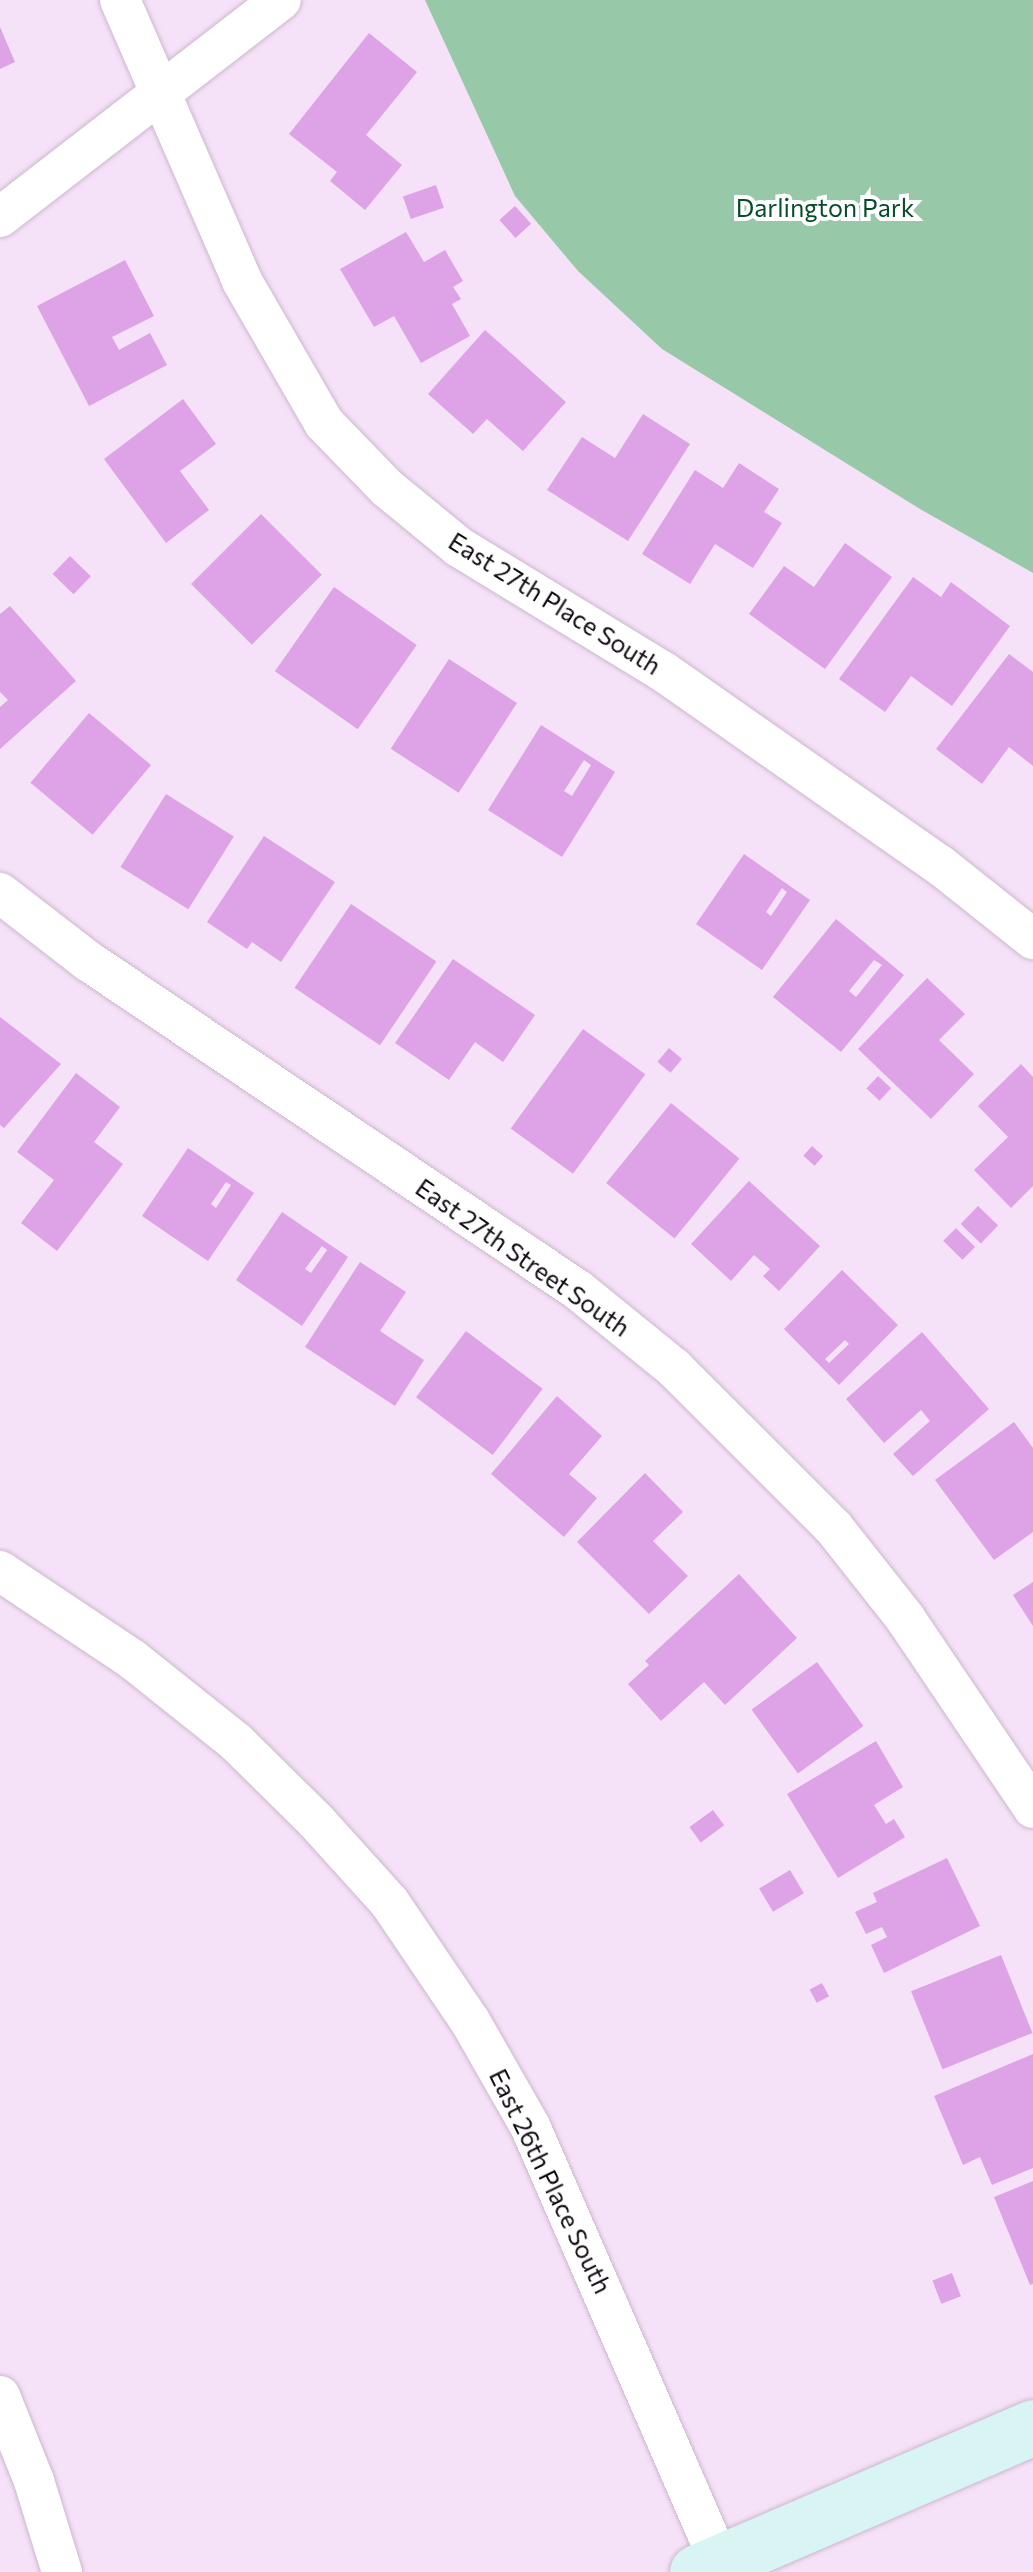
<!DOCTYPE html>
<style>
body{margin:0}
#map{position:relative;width:1033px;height:2572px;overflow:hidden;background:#f6e2f8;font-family:Commissioner,sans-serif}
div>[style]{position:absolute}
.green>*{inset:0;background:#97c9a8}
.building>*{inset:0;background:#dea2e6;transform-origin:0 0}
.roads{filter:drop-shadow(0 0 2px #cbb8cd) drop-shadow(0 0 2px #cbb8cd)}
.minor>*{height:40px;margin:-20px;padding:0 20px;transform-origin:20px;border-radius:20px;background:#fff}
.secondary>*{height:55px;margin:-27.5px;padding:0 27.5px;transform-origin:27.5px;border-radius:27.5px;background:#d8f5f4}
span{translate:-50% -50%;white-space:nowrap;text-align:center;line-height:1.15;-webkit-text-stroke:8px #fff;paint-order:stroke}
.park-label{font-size:25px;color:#084d2b}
.street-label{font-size:25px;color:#100a11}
</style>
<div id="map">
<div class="green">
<div style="clip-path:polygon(425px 0,1033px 0,1033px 573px,920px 509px,662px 349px,578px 271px,515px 196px)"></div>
</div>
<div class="building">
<div style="clip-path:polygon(0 27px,15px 62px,0 69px)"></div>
<div style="clip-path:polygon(369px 33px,417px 72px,366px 135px,402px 165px,365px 210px,330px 181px,337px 172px,289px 134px)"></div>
<div style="left:436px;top:185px;width:24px;height:35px;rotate:71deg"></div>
<div style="left:515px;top:206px;width:24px;height:21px;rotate:48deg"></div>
<div style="clip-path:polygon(406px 232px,424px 262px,445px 250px,463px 281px,453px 287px,461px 299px,452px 304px,470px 336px,421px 363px,394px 316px,374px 327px,340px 269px)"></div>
<div style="clip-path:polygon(125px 260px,154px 316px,112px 337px,119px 350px,150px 333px,167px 365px,89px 406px,37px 306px)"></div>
<div style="clip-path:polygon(485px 330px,566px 402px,523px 451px,487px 419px,473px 434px,428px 394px)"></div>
<div style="clip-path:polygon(183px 399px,216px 444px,180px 471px,209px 510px,166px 543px,104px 459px)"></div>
<div style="clip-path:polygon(643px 414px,690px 444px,628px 541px,547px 490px,582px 437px,615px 458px)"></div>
<div style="clip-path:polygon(739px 463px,779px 489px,764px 512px,782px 523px,753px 568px,715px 544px,690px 584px,642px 554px,695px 470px,723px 488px)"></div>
<div style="left:261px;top:514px;width:86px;height:99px;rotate:45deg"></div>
<div style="clip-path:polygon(845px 543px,892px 577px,825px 669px,749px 614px,784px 566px,814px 587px)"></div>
<div style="left:70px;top:556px;width:29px;height:25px;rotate:44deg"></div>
<div style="clip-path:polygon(913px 577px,941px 597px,951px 582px,1010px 626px,952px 706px,911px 676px,885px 712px,839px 679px)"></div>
<div style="left:334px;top:587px;width:101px;height:103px;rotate:35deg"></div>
<div style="clip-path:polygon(10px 606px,76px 681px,0 749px,0 707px,8px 700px,0 692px,0 614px)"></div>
<div style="clip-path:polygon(1009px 654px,1033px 672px,1033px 766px,1009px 747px,982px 784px,936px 749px)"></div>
<div style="left:449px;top:659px;width:81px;height:107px;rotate:33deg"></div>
<div style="left:89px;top:713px;width:81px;height:91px;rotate:40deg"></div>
<div style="clip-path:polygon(evenodd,541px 725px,615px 772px,562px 857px,488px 810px,541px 725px,584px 760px,591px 765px,572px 796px,564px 791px,584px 760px)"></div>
<div style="left:166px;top:794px;width:80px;height:86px;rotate:32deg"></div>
<div style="clip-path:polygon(264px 836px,335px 882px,281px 962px,252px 942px,247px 949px,207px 922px)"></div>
<div style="clip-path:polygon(evenodd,744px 854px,810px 900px,762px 970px,696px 924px,744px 854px,782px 888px,787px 892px,771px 916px,766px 912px,782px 888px)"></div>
<div style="left:351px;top:904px;width:103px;height:101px;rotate:34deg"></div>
<div style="clip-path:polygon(evenodd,836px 919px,904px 975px,841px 1052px,773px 997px,836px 919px,874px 960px,882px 965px,856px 997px,849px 991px,874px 960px)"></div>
<div style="clip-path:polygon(453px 959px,535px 1015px,503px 1062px,475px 1042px,449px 1080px,395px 1043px)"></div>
<div style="clip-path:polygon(927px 978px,965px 1014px,939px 1040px,974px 1074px,931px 1119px,858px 1049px)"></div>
<div style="clip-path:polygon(0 1017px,61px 1064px,4px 1128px,0 1125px)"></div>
<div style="left:583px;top:1029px;width:77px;height:123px;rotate:36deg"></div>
<div style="left:669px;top:1048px;width:17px;height:18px;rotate:40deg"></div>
<div style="clip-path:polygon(1021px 1064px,1033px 1077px,1033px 1186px,1011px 1208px,974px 1170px,1008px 1137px,978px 1106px)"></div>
<div style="clip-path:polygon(76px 1073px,120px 1107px,94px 1142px,123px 1164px,57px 1251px,21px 1223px,54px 1180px,17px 1152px)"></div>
<div style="left:878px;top:1076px;width:18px;height:17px;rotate:43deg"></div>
<div style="left:671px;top:1103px;width:88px;height:103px;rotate:39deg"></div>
<div style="left:812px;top:1146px;width:15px;height:13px;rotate:42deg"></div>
<div style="clip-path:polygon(evenodd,188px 1148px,254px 1193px,208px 1261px,142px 1216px,188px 1148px,226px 1182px,231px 1185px,216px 1208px,211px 1204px,226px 1182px)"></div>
<div style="clip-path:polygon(749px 1181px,820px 1246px,779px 1291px,763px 1276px,770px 1269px,754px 1255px,731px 1281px,691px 1244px)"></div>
<div style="left:978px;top:1206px;width:28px;height:25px;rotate:44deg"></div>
<div style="clip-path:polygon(evenodd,282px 1212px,348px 1257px,302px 1326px,236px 1280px,282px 1212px,322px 1246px,327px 1250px,311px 1273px,305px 1269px,322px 1246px)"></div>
<div style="left:956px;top:1228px;width:27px;height:18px;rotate:45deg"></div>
<div style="clip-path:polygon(360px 1262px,406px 1292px,380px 1331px,424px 1360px,395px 1406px,305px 1347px)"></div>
<div style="clip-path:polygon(evenodd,842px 1270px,898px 1325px,839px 1385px,784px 1329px,842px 1270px,845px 1340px,849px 1344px,829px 1363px,825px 1359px,845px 1340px)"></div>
<div style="left:466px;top:1331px;width:96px;height:83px;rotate:37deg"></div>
<div style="clip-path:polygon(922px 1332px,989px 1409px,913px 1476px,893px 1454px,930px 1421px,921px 1410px,884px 1443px,846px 1399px)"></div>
<div style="clip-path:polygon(557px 1396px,602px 1436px,569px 1474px,597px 1498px,564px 1537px,491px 1474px)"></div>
<div style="clip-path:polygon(1014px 1422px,1033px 1448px,1033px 1532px,994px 1560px,935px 1480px)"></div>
<div style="clip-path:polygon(645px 1473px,683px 1512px,653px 1541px,688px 1576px,649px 1614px,577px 1542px)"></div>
<div style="clip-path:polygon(739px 1574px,797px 1638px,725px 1705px,704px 1682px,661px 1721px,628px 1684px,649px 1665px,645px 1661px)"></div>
<div style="clip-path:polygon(1033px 1582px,1033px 1626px,1013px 1595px)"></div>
<div style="left:817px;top:1662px;width:79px;height:81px;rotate:54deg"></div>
<div style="clip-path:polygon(876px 1741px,903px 1787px,874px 1805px,886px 1824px,894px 1819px,905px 1837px,838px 1878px,787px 1794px)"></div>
<div style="left:713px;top:1810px;width:19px;height:29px;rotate:54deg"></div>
<div style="clip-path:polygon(947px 1858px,980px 1926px,884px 1973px,871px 1945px,887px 1937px,882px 1927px,866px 1934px,855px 1912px,877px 1902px,873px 1893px)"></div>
<div style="left:790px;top:1870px;width:27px;height:36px;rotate:59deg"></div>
<div style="left:1001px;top:1955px;width:84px;height:97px;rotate:68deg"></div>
<div style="left:822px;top:1983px;width:15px;height:14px;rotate:62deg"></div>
<div style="clip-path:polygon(1033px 2054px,1033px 2168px,992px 2185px,980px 2157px,963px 2165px,934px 2096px)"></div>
<div style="clip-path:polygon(1033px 2181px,1033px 2284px,1030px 2285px,994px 2197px)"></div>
<div style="left:952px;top:2273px;width:25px;height:21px;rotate:69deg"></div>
</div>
<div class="roads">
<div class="minor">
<div style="left:120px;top:0;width:306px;rotate:66.5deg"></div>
<div style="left:242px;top:281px;width:164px;rotate:60deg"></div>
<div style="left:324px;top:423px;width:91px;rotate:45.9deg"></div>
<div style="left:387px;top:488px;width:93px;rotate:39.3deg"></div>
<div style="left:459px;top:547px;width:240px;rotate:31.4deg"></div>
<div style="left:664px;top:672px;width:337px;rotate:35deg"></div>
<div style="left:940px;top:865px;width:119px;rotate:38.5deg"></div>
<div style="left:0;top:217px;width:355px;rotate:-37.7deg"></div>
<div style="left:0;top:893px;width:111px;rotate:37.7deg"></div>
<div style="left:88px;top:961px;width:590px;rotate:33.88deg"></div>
<div style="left:578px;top:1290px;width:124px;rotate:39.1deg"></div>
<div style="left:674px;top:1368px;width:226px;rotate:45deg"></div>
<div style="left:834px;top:1528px;width:115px;rotate:51.7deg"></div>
<div style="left:905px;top:1618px;width:229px;rotate:56deg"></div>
<div style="left:0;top:1571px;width:159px;rotate:33.7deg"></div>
<div style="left:132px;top:1659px;width:133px;rotate:38.6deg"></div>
<div style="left:236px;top:1742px;width:112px;rotate:44.6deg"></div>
<div style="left:316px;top:1821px;width:110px;rotate:47.9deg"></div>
<div style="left:390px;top:1903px;width:143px;rotate:55.9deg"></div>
<div style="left:470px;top:2021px;width:121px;rotate:60.3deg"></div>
<div style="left:530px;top:2126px;width:476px;rotate:66.5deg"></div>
<div style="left:0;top:2396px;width:92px;rotate:68.2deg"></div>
<div style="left:34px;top:2481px;width:95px;rotate:72.9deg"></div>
</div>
<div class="secondary">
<div style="left:697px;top:2572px;width:366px;rotate:-23.3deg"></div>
</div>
</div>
<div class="park-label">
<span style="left:825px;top:207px">Darlington Park</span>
</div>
<div class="street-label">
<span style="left:555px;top:603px;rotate:32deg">East 27th Place South</span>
<span style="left:523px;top:1257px;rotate:35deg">East 27th Street South</span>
<span style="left:551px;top:2181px;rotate:64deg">East 26th Place South</span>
</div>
</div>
